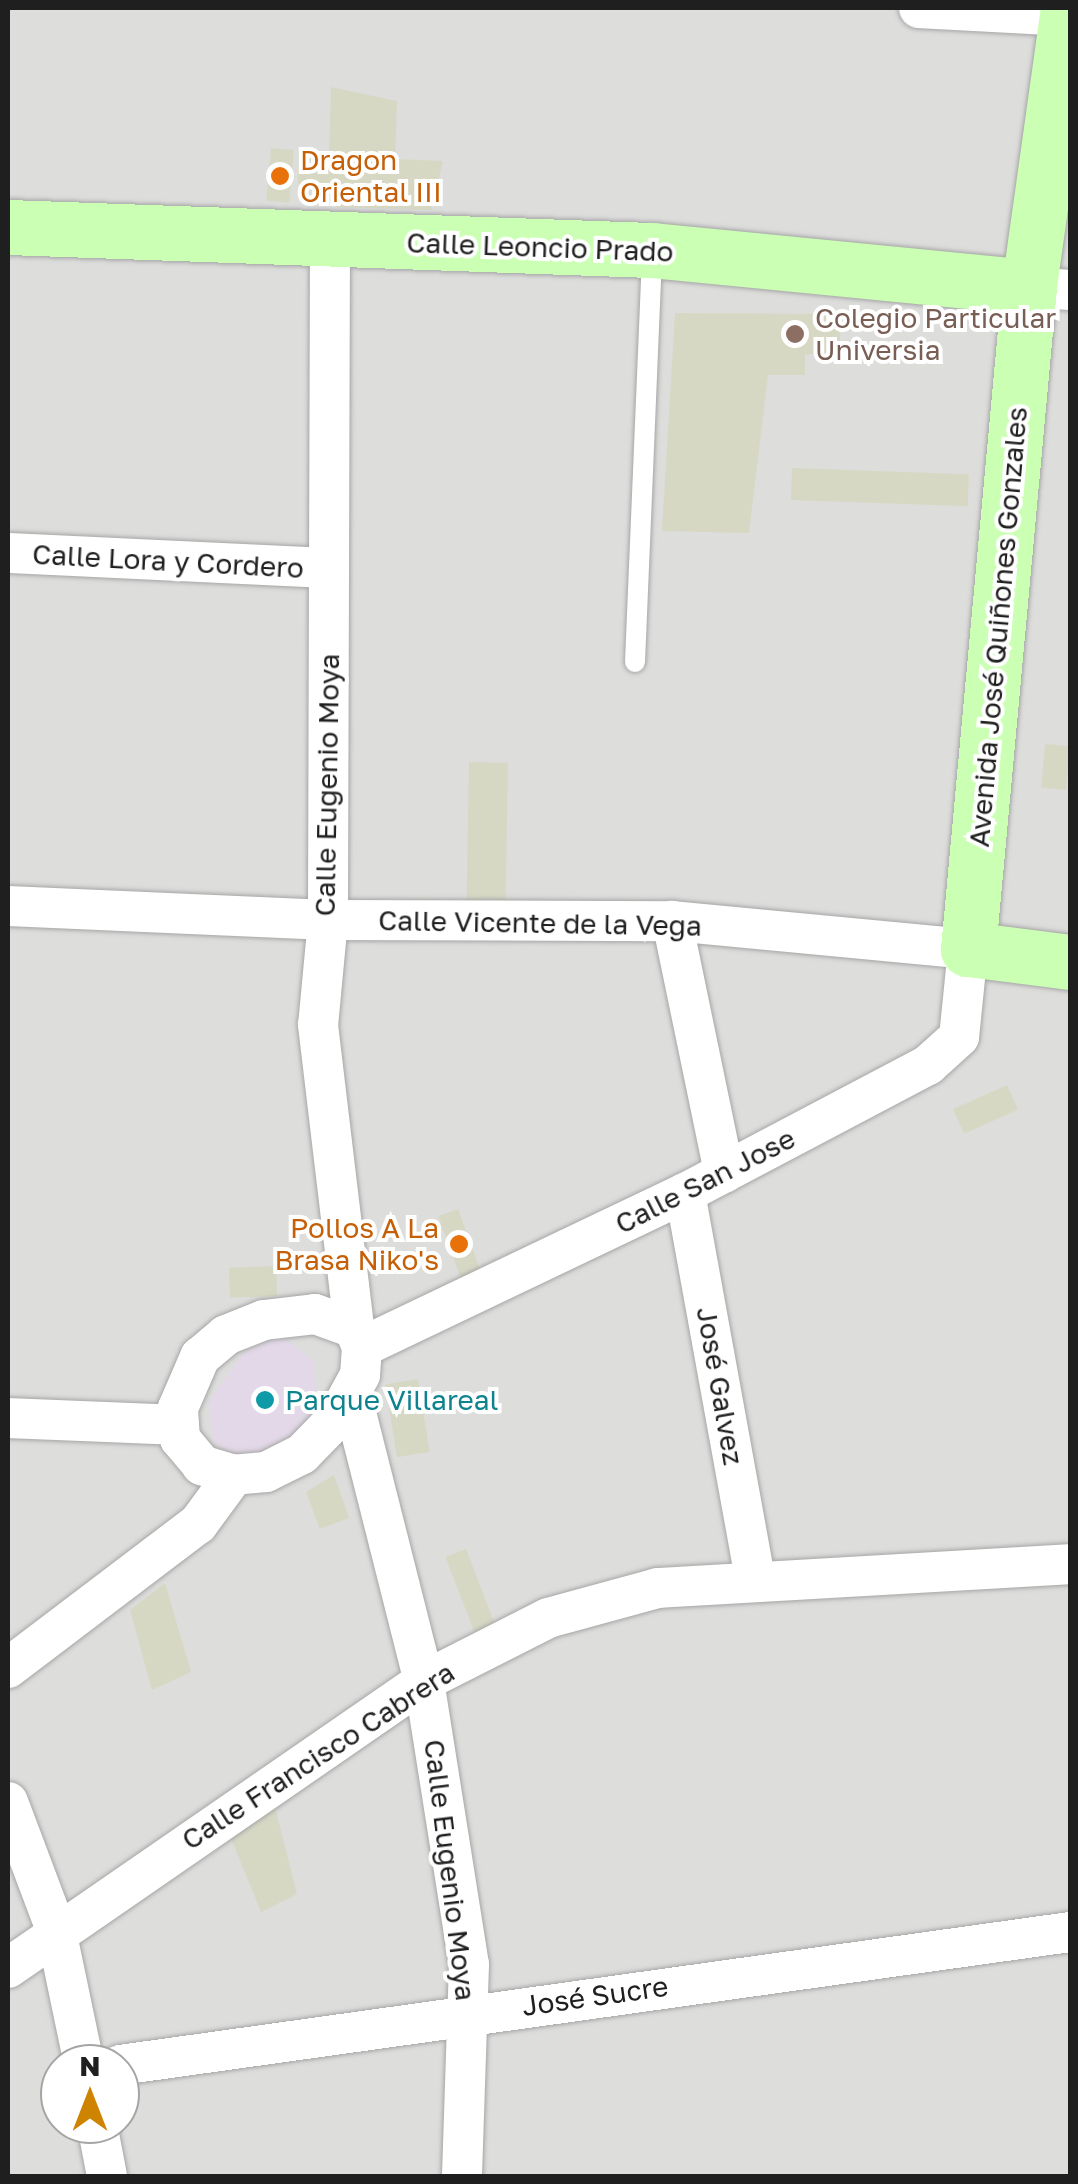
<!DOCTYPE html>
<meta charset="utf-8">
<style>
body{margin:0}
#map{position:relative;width:1078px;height:2184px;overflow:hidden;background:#edf1e4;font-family:"Golos Text",sans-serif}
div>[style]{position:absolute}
.residential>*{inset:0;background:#dddddc}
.plaza>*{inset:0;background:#e2d8e7}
.building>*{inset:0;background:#d7d8c4;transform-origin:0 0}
.roads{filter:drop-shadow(0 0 2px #a6a6a6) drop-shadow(0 0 2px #a6a6a6)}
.lane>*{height:20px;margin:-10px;padding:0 10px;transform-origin:10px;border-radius:10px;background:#fff}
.street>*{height:40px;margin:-20px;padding:0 20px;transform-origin:20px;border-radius:20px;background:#fff}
.secondary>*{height:55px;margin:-27.5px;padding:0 27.5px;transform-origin:27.5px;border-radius:27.5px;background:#cbffb4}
.dots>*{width:28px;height:28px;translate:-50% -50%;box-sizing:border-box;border:5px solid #fff;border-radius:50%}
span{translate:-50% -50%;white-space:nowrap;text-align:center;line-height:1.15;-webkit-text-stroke:8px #fff;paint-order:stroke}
.food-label{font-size:28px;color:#c56008}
.left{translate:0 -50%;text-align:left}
.right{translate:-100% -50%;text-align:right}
.street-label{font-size:28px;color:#1f1f1f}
.education-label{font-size:28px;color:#785e54}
.culture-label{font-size:28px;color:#0d838f}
.frame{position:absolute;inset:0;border:10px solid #1f1f1f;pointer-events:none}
.north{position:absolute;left:40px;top:2044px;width:100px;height:100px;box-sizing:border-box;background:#fff;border:2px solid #a5a5a5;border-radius:50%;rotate:0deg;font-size:28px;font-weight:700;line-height:40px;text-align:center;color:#1f1f1f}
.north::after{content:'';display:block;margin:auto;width:35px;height:45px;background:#ce8400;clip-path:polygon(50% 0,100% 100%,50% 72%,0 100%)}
</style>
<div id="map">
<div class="residential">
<div style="clip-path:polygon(evenodd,8px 8px,1070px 8px,1070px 2176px,8px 2176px,8px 8px,60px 2064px,120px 2064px,120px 2124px,60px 2124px,60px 2064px)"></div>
</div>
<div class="plaza">
<div style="clip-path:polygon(271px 1340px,287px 1340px,313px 1360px,318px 1407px,299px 1434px,267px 1454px,232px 1455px,213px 1441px,209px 1401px,245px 1351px)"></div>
</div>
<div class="building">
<div style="clip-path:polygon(331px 87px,397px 101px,395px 159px,443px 161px,431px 210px,336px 207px,336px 185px,298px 184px,298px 151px,329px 156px)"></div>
<div style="left:271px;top:148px;width:23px;height:53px;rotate:5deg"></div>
<div style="clip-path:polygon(675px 313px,840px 314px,840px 354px,805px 354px,805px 375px,768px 375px,749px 533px,662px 531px)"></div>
<div style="left:792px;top:468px;width:177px;height:32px;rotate:2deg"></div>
<div style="left:1045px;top:744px;width:25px;height:44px;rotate:5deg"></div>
<div style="left:469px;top:762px;width:39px;height:138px;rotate:1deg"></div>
<div style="left:1007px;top:1085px;width:27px;height:59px;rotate:66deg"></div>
<div style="left:458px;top:1209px;width:66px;height:21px;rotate:70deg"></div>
<div style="left:276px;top:1266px;width:30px;height:47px;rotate:88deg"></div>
<div style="left:418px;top:1379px;width:74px;height:33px;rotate:81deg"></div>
<div style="clip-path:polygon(334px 1475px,349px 1518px,320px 1529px,306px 1492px)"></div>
<div style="left:466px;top:1549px;width:91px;height:22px;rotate:69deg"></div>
<div style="clip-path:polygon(165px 1583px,191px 1672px,152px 1690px,130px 1610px)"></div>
<div style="clip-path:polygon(274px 1803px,297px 1894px,261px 1912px,230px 1836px)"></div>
</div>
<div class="roads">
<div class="lane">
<div style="left:635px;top:662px;width:410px;rotate:-87.6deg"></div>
</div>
<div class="street">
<div style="left:919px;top:8px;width:148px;rotate:3.1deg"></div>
<div style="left:330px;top:238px;width:682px;rotate:90.17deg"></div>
<div style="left:328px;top:920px;width:105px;rotate:95.4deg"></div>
<div style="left:318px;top:1025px;width:305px;rotate:83.2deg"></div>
<div style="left:1029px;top:287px;width:41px;rotate:4.2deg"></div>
<div style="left:8px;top:553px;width:321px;rotate:2.7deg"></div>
<div style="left:8px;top:906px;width:320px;rotate:2.5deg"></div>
<div style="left:328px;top:920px;width:344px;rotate:0.2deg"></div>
<div style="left:672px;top:921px;width:297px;rotate:5.4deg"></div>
<div style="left:968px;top:949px;width:88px;rotate:95.8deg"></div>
<div style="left:959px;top:1037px;width:42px;rotate:137.9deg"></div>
<div style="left:928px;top:1065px;width:275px;rotate:152.2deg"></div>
<div style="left:685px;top:1193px;width:358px;rotate:154.5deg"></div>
<div style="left:672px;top:921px;width:257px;rotate:78.3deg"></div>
<div style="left:685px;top:1193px;width:392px;rotate:79.7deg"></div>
<div style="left:315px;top:1314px;width:41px;rotate:19.7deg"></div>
<div style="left:354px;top:1328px;width:21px;rotate:67deg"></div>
<div style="left:362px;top:1347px;width:28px;rotate:94deg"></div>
<div style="left:360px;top:1375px;width:50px;rotate:118.6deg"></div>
<div style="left:336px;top:1419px;width:49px;rotate:134.2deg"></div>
<div style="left:302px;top:1454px;width:40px;rotate:153.4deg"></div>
<div style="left:266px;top:1472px;width:32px;rotate:175deg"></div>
<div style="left:234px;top:1475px;width:34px;rotate:-163deg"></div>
<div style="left:202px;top:1465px;width:34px;rotate:-130deg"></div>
<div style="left:180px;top:1439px;width:31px;rotate:-94deg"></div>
<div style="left:178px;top:1408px;width:56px;rotate:-66.7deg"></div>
<div style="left:200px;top:1357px;width:34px;rotate:-40deg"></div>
<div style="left:226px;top:1335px;width:41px;rotate:-21.5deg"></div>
<div style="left:264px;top:1320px;width:51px;rotate:-6.7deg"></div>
<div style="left:351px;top:1393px;width:297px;rotate:75.8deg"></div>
<div style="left:424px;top:1681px;width:287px;rotate:81deg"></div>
<div style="left:469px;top:1964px;width:212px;rotate:91.9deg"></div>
<div style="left:8px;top:1418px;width:171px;rotate:2.3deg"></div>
<div style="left:8px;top:1668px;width:238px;rotate:-37.2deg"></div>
<div style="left:198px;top:1524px;width:61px;rotate:-53.7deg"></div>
<div style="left:8px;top:1802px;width:137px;rotate:69.4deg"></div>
<div style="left:56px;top:1930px;width:137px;rotate:78.2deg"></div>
<div style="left:8px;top:1968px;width:505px;rotate:-34.6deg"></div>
<div style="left:424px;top:1681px;width:139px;rotate:-26.9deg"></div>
<div style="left:548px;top:1618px;width:114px;rotate:-15.3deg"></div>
<div style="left:658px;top:1588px;width:413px;rotate:-3.3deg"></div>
<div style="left:120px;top:2065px;width:959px;rotate:-7.97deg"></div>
<div style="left:97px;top:2124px;width:53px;rotate:79.1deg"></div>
</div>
<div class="secondary">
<div style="left:1068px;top:8px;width:282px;rotate:98deg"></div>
<div style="left:1029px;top:287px;width:665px;rotate:95.26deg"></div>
<div style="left:968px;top:949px;width:103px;rotate:7.3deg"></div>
<div style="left:8px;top:227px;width:644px;rotate:2.05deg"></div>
<div style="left:652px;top:250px;width:379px;rotate:5.6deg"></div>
</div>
</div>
<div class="dots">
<div style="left:280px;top:176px;background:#e8710a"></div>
<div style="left:795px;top:334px;background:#8d6e63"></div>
<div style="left:459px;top:1244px;background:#e8710a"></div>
<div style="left:265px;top:1400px;background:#0f9aa8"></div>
</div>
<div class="food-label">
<span class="left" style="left:300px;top:176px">Dragon<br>Oriental III</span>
<span class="right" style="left:439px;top:1244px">Pollos A La<br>Brasa Niko's</span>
</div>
<div class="street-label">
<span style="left:540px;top:247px;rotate:2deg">Calle Leoncio Prado</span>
<span style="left:168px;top:561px;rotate:3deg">Calle Lora y Cordero</span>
<span style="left:998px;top:627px;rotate:-85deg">Avenida José Quiñones Gonzales</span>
<span style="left:327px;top:785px;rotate:-89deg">Calle Eugenio Moya</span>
<span style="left:540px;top:923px;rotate:1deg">Calle Vicente de la Vega</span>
<span style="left:705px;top:1181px;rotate:-27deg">Calle San Jose</span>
<span style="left:720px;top:1386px;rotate:80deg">José Galvez</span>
<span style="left:318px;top:1756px;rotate:-33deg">Calle Francisco Cabrera</span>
<span style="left:450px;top:1870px;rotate:83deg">Calle Eugenio Moya</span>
<span style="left:595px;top:1996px;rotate:-8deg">José Sucre</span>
</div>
<div class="education-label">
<span class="left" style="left:815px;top:334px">Colegio Particular<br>Universia</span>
</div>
<div class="culture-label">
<span class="left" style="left:285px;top:1400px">Parque Villareal</span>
</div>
<div class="frame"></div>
<div class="north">N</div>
</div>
